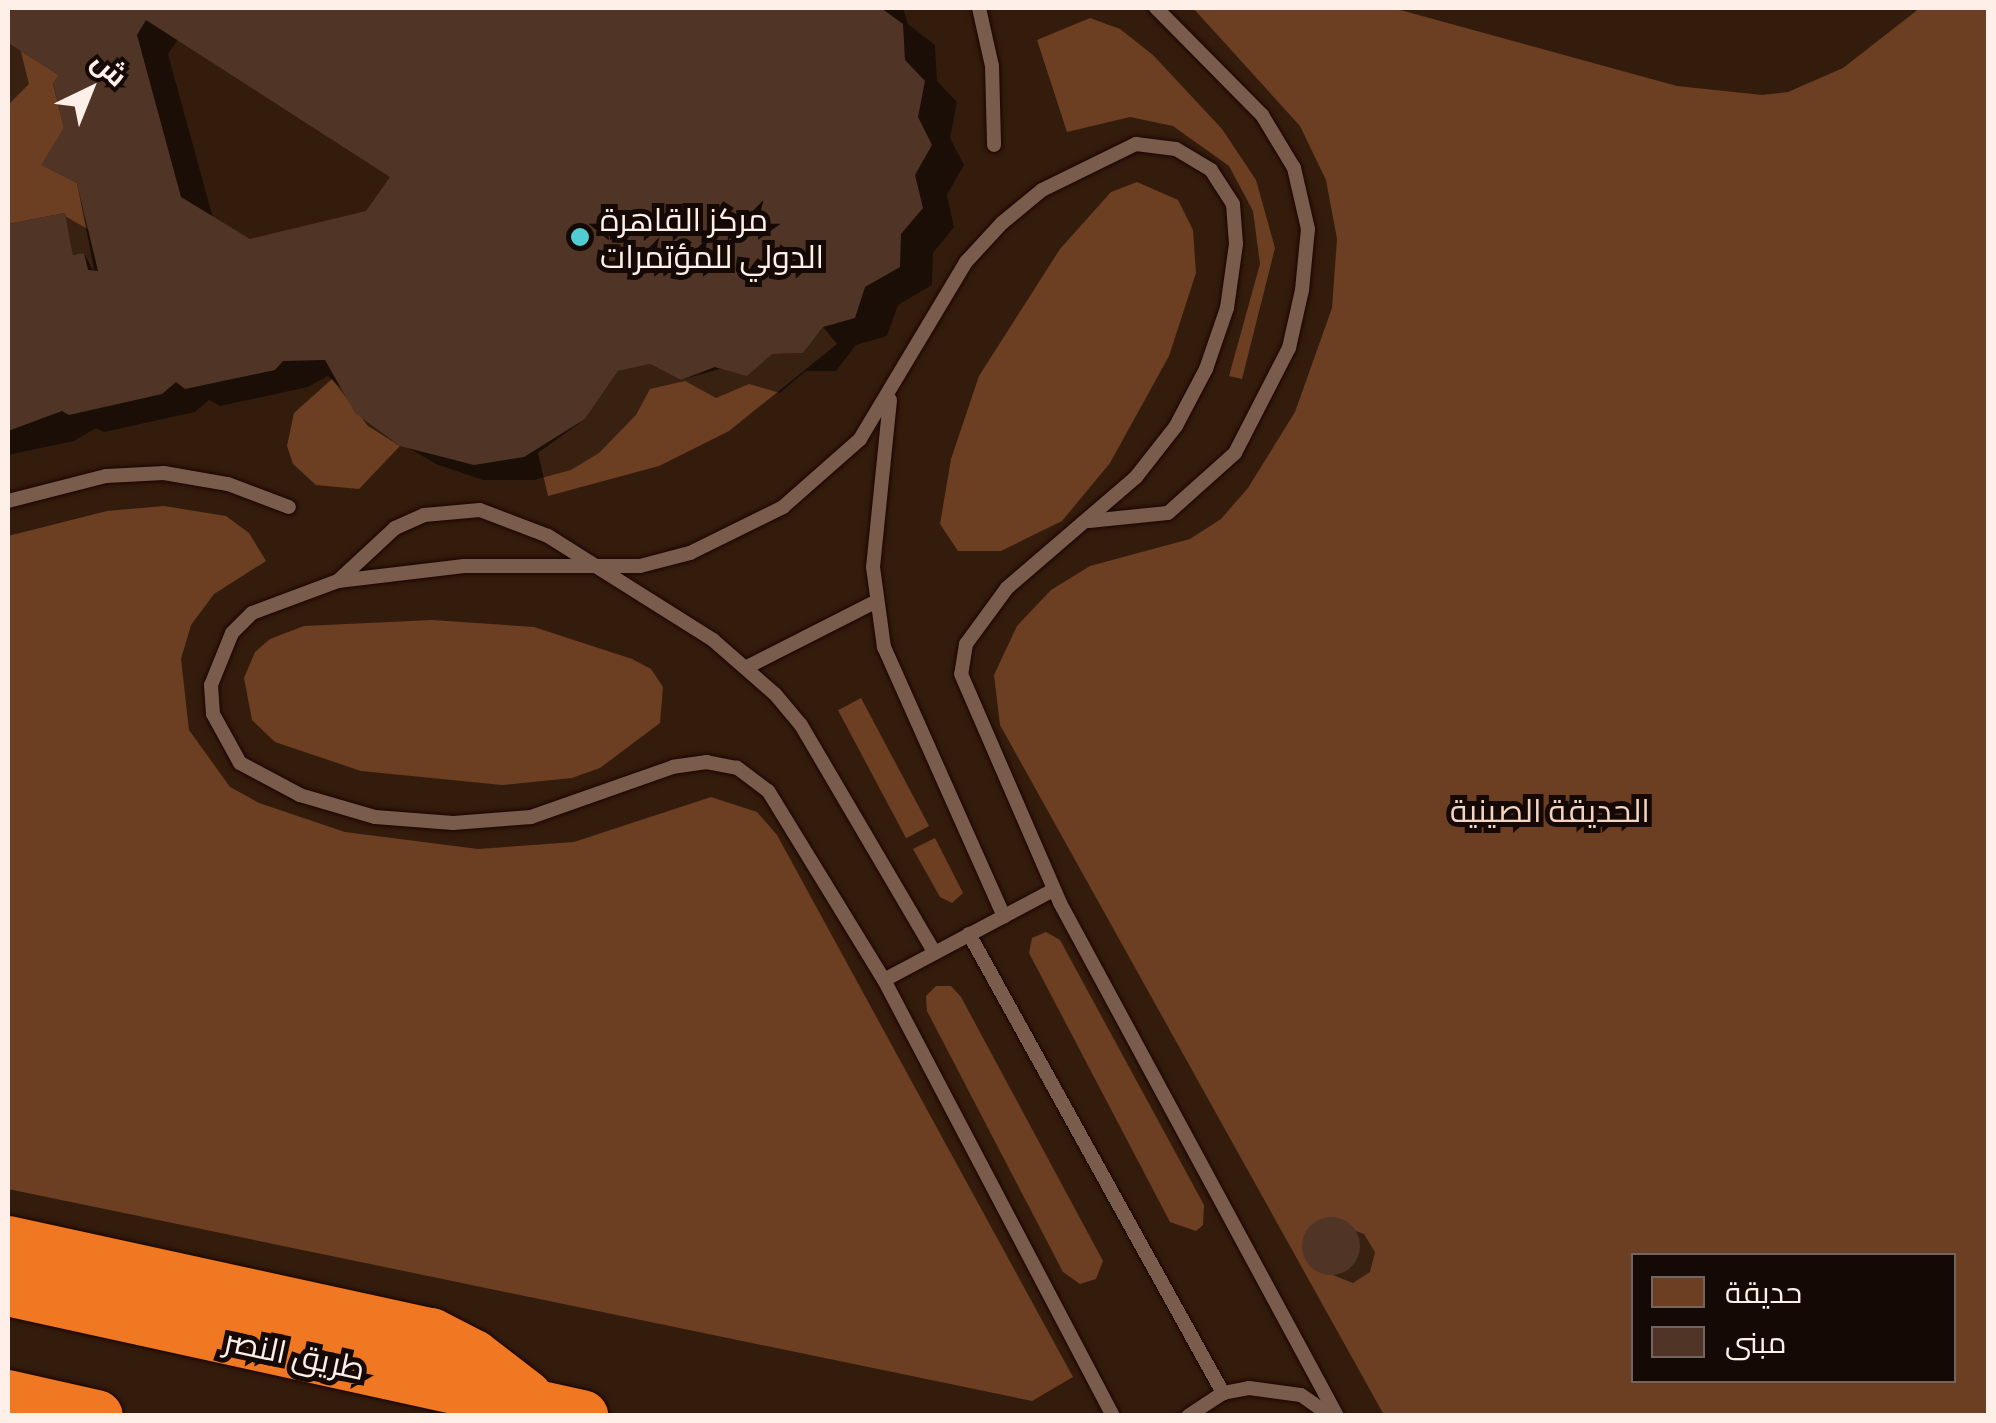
<!DOCTYPE html>
<meta charset="utf-8">
<style>
body{margin:0}
#map{position:relative;width:1996px;height:1423px;overflow:hidden;background:#341c0d;font-family:"Exo 2",Cairo,sans-serif}
div>[style]{position:absolute}
.green>*{inset:0;background:#6c3e22;transform-origin:0 0}
.shadow>*{inset:0;background:#0007}
.building>*{inset:0;background:#503526}
.round{border-radius:50%}
.roads{filter:drop-shadow(0 0 2px #1a0500) drop-shadow(0 0 2px #1a0500)}
.lane>*{height:14px;margin:-7px;padding:0 7px;transform-origin:7px;border-radius:7px;background:#795c4c}
.highway>*{height:52px;margin:-26px;padding:0 26px;transform-origin:26px;border-radius:26px;background:#f07822}
.dots>*{width:28px;height:28px;translate:-50% -50%;box-sizing:border-box;border:5px solid #140904;border-radius:50%}
span{translate:-50% -50%;white-space:nowrap;text-align:center;line-height:1.15;-webkit-text-stroke:10px #140904;paint-order:stroke}
.poi-label{font-size:32px;color:#fef0e8}
.left{translate:0 -50%;text-align:left}
.park-label{font-size:32px;color:#f5d4c2}
.street-label{font-size:32px;color:#fef0e8}
.frame{position:absolute;inset:0;border:10px solid #fef0e8;pointer-events:none}
.legend{position:absolute;left:1631px;top:1253px;width:325px;height:130px;box-sizing:border-box;background:#140904;border:2px solid #72655f;margin:0;padding:12px 18px;list-style:none;font-size:30px;color:#fef0e8}
.legend li{display:flex;align-items:center;gap:20px;height:50px}
.legend b{width:50px;border:2px solid #72655f}
.north{position:absolute;left:40px;top:40px;width:100px;height:100px;-webkit-text-stroke:8px #140904;paint-order:stroke;rotate:43deg;font-size:28px;font-weight:700;line-height:40px;text-align:center;color:#fef0e8}
.north::after{content:'';display:block;margin:auto;width:35px;height:45px;background:#fef0e8;clip-path:polygon(50% 0,100% 100%,50% 72%,0 100%)}
</style>
<div id="map">
<div class="green">
<div style="clip-path:polygon(evenodd,1193px 8px,1393px 8px,1677px 86px,1762px 95px,1788px 92px,1843px 68px,1920px 8px,1988px 8px,1988px 1415px,1384px 1415px,1000px 725px,994px 675px,1017px 626px,1051px 590px,1090px 566px,1190px 539px,1221px 519px,1248px 488px,1295px 412px,1332px 308px,1337px 239px,1326px 180px,1300px 126px,1193px 8px,1634px 1256px,1954px 1256px,1954px 1380px,1634px 1380px,1634px 1256px)"></div>
<div style="clip-path:polygon(1090px 18px,1120px 29px,1153px 55px,1222px 129px,1256px 180px,1275px 248px,1242px 379px,1229px 376px,1260px 264px,1253px 211px,1229px 166px,1173px 126px,1130px 117px,1067px 132px,1037px 40px)"></div>
<div style="clip-path:polygon(8px 43px,59px 75px,53px 84px,64px 128px,42px 165px,77px 183px,95px 274px,84px 253px,73px 255px,65px 213px,8px 224px)"></div>
<div style="clip-path:polygon(1137px 182px,1178px 200px,1193px 230px,1196px 273px,1169px 356px,1110px 463px,1062px 521px,1001px 551px,958px 551px,940px 524px,951px 459px,979px 376px,1060px 249px,1111px 192px)"></div>
<div style="clip-path:polygon(823px 327px,837px 344px,729px 431px,659px 466px,548px 496px,538px 453px,585px 419px,618px 371px,650px 364px,681px 380px,772px 354px,803px 353px)"></div>
<div style="clip-path:polygon(332px 379px,368px 426px,400px 446px,359px 489px,316px 485px,293px 464px,287px 446px,294px 413px)"></div>
<div style="clip-path:polygon(164px 506px,226px 516px,249px 533px,266px 561px,214px 594px,191px 625px,181px 659px,189px 730px,230px 787px,259px 803px,345px 832px,478px 849px,574px 842px,711px 797px,757px 812px,777px 835px,1073px 1377px,1032px 1401px,8px 1189px,8px 536px,107px 511px)"></div>
<div style="clip-path:polygon(432px 620px,534px 627px,632px 659px,651px 669px,663px 687px,660px 723px,600px 768px,572px 778px,502px 785px,361px 771px,275px 742px,252px 720px,244px 678px,255px 652px,270px 639px,304px 626px)"></div>
<div style="left:861px;top:698px;width:145px;height:26px;rotate:62deg"></div>
<div style="clip-path:polygon(935px 838px,963px 893px,952px 903px,940px 897px,913px 849px)"></div>
<div style="clip-path:polygon(1046px 932px,1060px 940px,1204px 1205px,1203px 1225px,1196px 1231px,1170px 1222px,1029px 953px,1032px 938px)"></div>
<div style="clip-path:polygon(936px 986px,951px 986px,961px 997px,1103px 1261px,1096px 1279px,1080px 1284px,1063px 1272px,927px 1011px,926px 996px)"></div>
</div>
<div class="shadow">
<div style="clip-path:polygon(evenodd,8px 8px,903px 8px,908px 24px,935px 45px,937px 81px,957px 102px,950px 138px,964px 165px,947px 195px,954px 227px,933px 253px,932px 285px,898px 305px,887px 336px,856px 345px,836px 371px,806px 371px,780px 393px,749px 384px,716px 398px,685px 381px,650px 389px,636px 415px,599px 453px,571px 470px,534px 480px,483px 480px,436px 464px,402px 444px,328px 376px,308px 387px,220px 406px,209px 400px,195px 412px,104px 432px,96px 428px,74px 441px,8px 455px,8px 227px,65px 216px,91px 231px,66px 129px,62px 74px,20px 48px,29px 84px,8px 105px,8px 8px,179px 38px,394px 176px,367px 214px,251px 242px,213px 218px,168px 54px,179px 38px)"></div>
<div style="clip-path:polygon(1326px 1219px,1364px 1234px,1375px 1252px,1370px 1272px,1353px 1283px,1315px 1268px,1304px 1250px,1309px 1230px)"></div>
</div>
<div class="building">
<div style="clip-path:polygon(evenodd,8px 8px,881px 8px,903px 24px,905px 60px,925px 81px,918px 117px,932px 145px,915px 175px,923px 208px,901px 234px,900px 267px,865px 287px,855px 318px,823px 327px,803px 353px,772px 354px,747px 376px,715px 367px,681px 380px,650px 364px,618px 371px,585px 419px,524px 457px,474px 465px,400px 446px,355px 413px,325px 360px,283px 361px,275px 370px,185px 389px,176px 382px,162px 394px,69px 415px,62px 411px,8px 431px,8px 224px,65px 213px,73px 255px,84px 253px,88px 270px,98px 271px,77px 183px,41px 165px,64px 128px,53px 83px,59px 75px,8px 43px,8px 8px,146px 20px,390px 177px,366px 211px,250px 239px,181px 197px,137px 35px,146px 20px)"></div>
<div class="round" style="left:1302px;top:1217px;width:58px;height:58px"></div>
</div>
<div class="roads">
<div class="lane">
<div style="left:979px;top:8px;width:59px;rotate:77.4deg"></div>
<div style="left:992px;top:66px;width:79px;rotate:88.5deg"></div>
<div style="left:890px;top:400px;width:168px;rotate:95.8deg"></div>
<div style="left:873px;top:567px;width:81px;rotate:82.2deg"></div>
<div style="left:884px;top:647px;width:295px;rotate:66deg"></div>
<div style="left:8px;top:501px;width:101px;rotate:-14.3deg"></div>
<div style="left:106px;top:476px;width:58px;rotate:-3deg"></div>
<div style="left:164px;top:473px;width:65px;rotate:9.8deg"></div>
<div style="left:228px;top:484px;width:65px;rotate:20.7deg"></div>
<div style="left:1089px;top:521px;width:79px;rotate:-5.8deg"></div>
<div style="left:1168px;top:513px;width:90px;rotate:-41.8deg"></div>
<div style="left:1235px;top:453px;width:118px;rotate:-62.8deg"></div>
<div style="left:1289px;top:348px;width:59px;rotate:-77.4deg"></div>
<div style="left:1302px;top:290px;width:61px;rotate:-84.4deg"></div>
<div style="left:1308px;top:229px;width:63px;rotate:-102.9deg"></div>
<div style="left:1294px;top:168px;width:62px;rotate:-121.1deg"></div>
<div style="left:1262px;top:115px;width:151px;rotate:-134.7deg"></div>
<div style="left:338px;top:581px;width:78px;rotate:-42.9deg"></div>
<div style="left:395px;top:528px;width:32px;rotate:-24deg"></div>
<div style="left:424px;top:515px;width:56px;rotate:-5.1deg"></div>
<div style="left:480px;top:510px;width:73px;rotate:20.9deg"></div>
<div style="left:548px;top:536px;width:195px;rotate:32.2deg"></div>
<div style="left:713px;top:640px;width:82px;rotate:41.1deg"></div>
<div style="left:775px;top:694px;width:40px;rotate:50deg"></div>
<div style="left:801px;top:725px;width:264px;rotate:59.6deg"></div>
<div style="left:747px;top:667px;width:144px;rotate:-26.9deg"></div>
<div style="left:969px;top:934px;width:525px;rotate:61.04deg"></div>
<div style="left:884px;top:980px;width:191px;rotate:-28deg"></div>
<div style="left:1113px;top:1416px;width:492px;rotate:-117.7deg"></div>
<div style="left:884px;top:980px;width:222px;rotate:-121.5deg"></div>
<div style="left:768px;top:791px;width:39px;rotate:-143deg"></div>
<div style="left:737px;top:768px;width:31px;rotate:-169deg"></div>
<div style="left:707px;top:762px;width:34px;rotate:172deg"></div>
<div style="left:673px;top:767px;width:151px;rotate:160.6deg"></div>
<div style="left:531px;top:817px;width:78px;rotate:175.6deg"></div>
<div style="left:453px;top:823px;width:78px;rotate:-175.6deg"></div>
<div style="left:375px;top:817px;width:78px;rotate:-163.7deg"></div>
<div style="left:300px;top:795px;width:68px;rotate:-151.9deg"></div>
<div style="left:240px;top:763px;width:56px;rotate:-118.9deg"></div>
<div style="left:213px;top:714px;width:29px;rotate:-94deg"></div>
<div style="left:211px;top:685px;width:56px;rotate:-68deg"></div>
<div style="left:232px;top:633px;width:28px;rotate:-45deg"></div>
<div style="left:252px;top:613px;width:92px;rotate:-20.4deg"></div>
<div style="left:338px;top:581px;width:127px;rotate:-6.8deg"></div>
<div style="left:464px;top:566px;width:176px"></div>
<div style="left:640px;top:566px;width:52px;rotate:-14.6deg"></div>
<div style="left:690px;top:553px;width:104px;rotate:-26.3deg"></div>
<div style="left:783px;top:507px;width:103px;rotate:-41.4deg"></div>
<div style="left:860px;top:439px;width:206px;rotate:-59.1deg"></div>
<div style="left:966px;top:262px;width:53px;rotate:-47.3deg"></div>
<div style="left:1002px;top:223px;width:52px;rotate:-39.5deg"></div>
<div style="left:1042px;top:190px;width:105px;rotate:-26.1deg"></div>
<div style="left:1136px;top:144px;width:40px;rotate:7.1deg"></div>
<div style="left:1176px;top:149px;width:41px;rotate:31deg"></div>
<div style="left:1211px;top:170px;width:40px;rotate:57.1deg"></div>
<div style="left:1233px;top:204px;width:40px;rotate:85.7deg"></div>
<div style="left:1236px;top:244px;width:65px;rotate:98deg"></div>
<div style="left:1227px;top:308px;width:65px;rotate:109deg"></div>
<div style="left:1206px;top:369px;width:64px;rotate:117.8deg"></div>
<div style="left:1176px;top:426px;width:65px;rotate:128.1deg"></div>
<div style="left:1136px;top:477px;width:170px;rotate:139.3deg"></div>
<div style="left:1007px;top:588px;width:69px;rotate:126.2deg"></div>
<div style="left:966px;top:644px;width:30px;rotate:99deg"></div>
<div style="left:961px;top:674px;width:249px;rotate:66.6deg"></div>
<div style="left:1060px;top:903px;width:583px;rotate:61.63deg"></div>
<div style="left:1188px;top:1416px;width:42px;rotate:-33.3deg"></div>
<div style="left:1223px;top:1393px;width:26px;rotate:-11deg"></div>
<div style="left:1249px;top:1388px;width:52px;rotate:7.7deg"></div>
<div style="left:1301px;top:1395px;width:37px;rotate:35deg"></div>
</div>
<div class="highway">
<div style="left:8px;top:1242px;width:433px;rotate:12.3deg"></div>
<div style="left:431px;top:1334px;width:48px;rotate:27.1deg"></div>
<div style="left:474px;top:1356px;width:66px;rotate:37.6deg"></div>
<div style="left:8px;top:1290px;width:588px;rotate:12.38deg"></div>
<div style="left:8px;top:1396px;width:91px;rotate:12.7deg"></div>
</div>
</div>
<div class="dots">
<div style="left:580px;top:237px;background:#51ccd3"></div>
</div>
<div class="poi-label">
<span class="left" style="left:600px;top:237px">مركز القاهرة<br>الدولي للمؤتمرات</span>
</div>
<div class="park-label">
<span style="left:1550px;top:809px">الحديقة الصينية</span>
</div>
<div class="street-label">
<span style="left:295px;top:1353px;rotate:12deg">طريق النصر</span>
</div>
<div class="frame"></div>
<ul class="legend">
<li><b style="height:28px;background:#6c3e22"></b>حديقة</li>
<li><b style="height:28px;background:#503526"></b>مبنى</li>
</ul>
<div class="north">ش</div>
</div>
